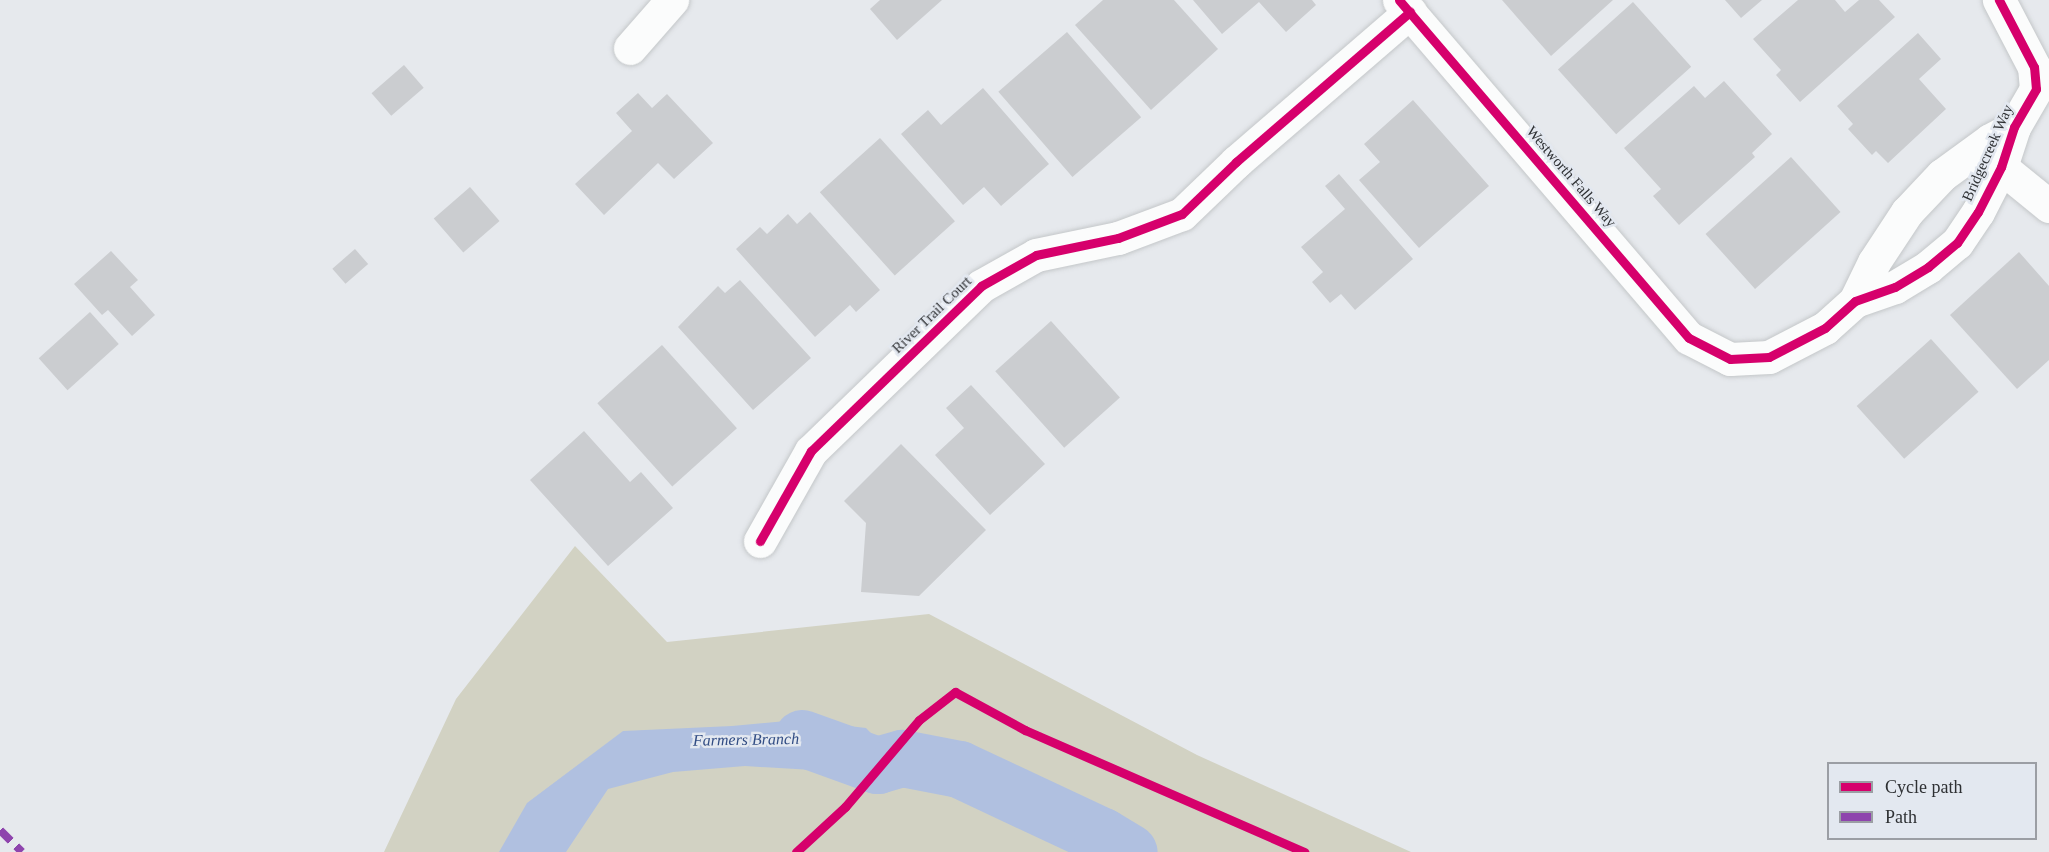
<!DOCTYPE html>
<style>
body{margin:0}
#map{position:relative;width:2049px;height:852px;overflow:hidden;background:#e6e9ed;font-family:Georgia,serif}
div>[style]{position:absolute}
.green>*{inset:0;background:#d2d2c3}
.water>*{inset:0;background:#b0c0e0}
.river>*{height:57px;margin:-28.5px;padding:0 28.5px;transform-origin:28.5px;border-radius:28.5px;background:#b0c0e0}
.building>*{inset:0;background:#cbcdd0;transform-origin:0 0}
.roads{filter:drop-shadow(0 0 2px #c4c7c9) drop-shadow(0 0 2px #c4c7c9)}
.street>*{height:33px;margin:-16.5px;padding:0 16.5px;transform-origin:16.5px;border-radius:16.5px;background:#fbfcfc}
.quiet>*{height:8px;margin-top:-4px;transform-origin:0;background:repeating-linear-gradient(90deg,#8e44ad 0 15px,transparent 0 23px)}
.cycleway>*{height:9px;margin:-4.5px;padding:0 4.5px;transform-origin:4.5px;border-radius:4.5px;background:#d6006c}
span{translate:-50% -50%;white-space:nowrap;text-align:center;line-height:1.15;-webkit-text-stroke:5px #e3e8f0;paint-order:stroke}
.street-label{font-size:15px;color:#2e3033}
.water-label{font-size:16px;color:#324d84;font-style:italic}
.legend{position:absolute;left:1827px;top:762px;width:210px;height:78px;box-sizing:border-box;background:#e3e8f0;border:2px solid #9b9ea4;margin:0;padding:8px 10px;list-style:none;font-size:18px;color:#2e3033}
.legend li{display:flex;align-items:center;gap:12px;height:30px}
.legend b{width:30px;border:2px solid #9b9ea4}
</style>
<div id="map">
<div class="green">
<div style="clip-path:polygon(575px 546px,667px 642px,929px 614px,1197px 755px,1411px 852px,384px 852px,456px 699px)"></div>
</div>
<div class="water">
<div style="clip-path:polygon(797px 720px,866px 728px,893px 756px,863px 773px,745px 766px,673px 772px,608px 789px,566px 852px,499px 852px,527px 803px,623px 731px,732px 726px)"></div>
</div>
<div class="river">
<div style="left:802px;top:738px;width:80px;rotate:19.8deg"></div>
<div style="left:877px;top:765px;width:26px;rotate:-16deg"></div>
<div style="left:902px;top:758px;width:58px;rotate:10.9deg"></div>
<div style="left:959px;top:769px;width:158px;rotate:25.1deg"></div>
<div style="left:1102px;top:836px;width:31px;rotate:31deg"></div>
</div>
<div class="building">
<div style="clip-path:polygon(880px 0,942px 0,897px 40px,870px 9px)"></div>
<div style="clip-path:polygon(1103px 0,1174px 0,1218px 49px,1151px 110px,1075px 25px)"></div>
<div style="clip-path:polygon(1193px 0,1312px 0,1316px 5px,1286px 32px,1259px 2px,1222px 34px)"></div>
<div style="clip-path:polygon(1502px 0,1613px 0,1551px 56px)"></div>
<div style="clip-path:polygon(1725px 0,1762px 0,1741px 18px)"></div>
<div style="clip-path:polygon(1798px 0,1835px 0,1845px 12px,1859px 0,1879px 0,1895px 17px,1800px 102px,1776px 75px,1781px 70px,1753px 39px)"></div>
<div style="left:1633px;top:2px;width:87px;height:101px;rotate:48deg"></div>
<div style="left:1067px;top:32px;width:113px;height:91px;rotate:49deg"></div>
<div style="clip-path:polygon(1918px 33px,1941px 59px,1919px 79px,1946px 109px,1888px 163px,1876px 151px,1872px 155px,1848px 129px,1853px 124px,1837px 106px)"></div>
<div style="left:404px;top:65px;width:30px;height:43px;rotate:49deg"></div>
<div style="clip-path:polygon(1724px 81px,1772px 134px,1752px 153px,1755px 157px,1679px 225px,1653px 196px,1661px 189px,1624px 148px,1694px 86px,1705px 98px)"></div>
<div style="clip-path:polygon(983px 88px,1049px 164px,1001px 206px,984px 187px,963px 205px,901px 134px,928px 110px,941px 125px)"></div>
<div style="clip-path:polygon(638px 93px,652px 108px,667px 94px,713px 143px,674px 179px,658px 163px,604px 215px,575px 184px,632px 131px,616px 113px)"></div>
<div style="clip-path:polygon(1413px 100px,1489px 186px,1419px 248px,1359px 180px,1380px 162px,1364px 144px)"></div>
<div style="left:880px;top:138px;width:112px;height:81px;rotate:48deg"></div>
<div style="left:1791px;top:157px;width:74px;height:115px;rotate:48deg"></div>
<div style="clip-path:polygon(1339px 174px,1413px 259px,1355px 310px,1341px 294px,1330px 303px,1312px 282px,1323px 272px,1301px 247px,1345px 209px,1325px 186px)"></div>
<div style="left:470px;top:187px;width:45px;height:48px;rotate:49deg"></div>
<div style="clip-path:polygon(810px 212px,880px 290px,856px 312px,850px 305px,815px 337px,736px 249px,760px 227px,767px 234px,788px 214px,797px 224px)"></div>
<div style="left:355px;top:249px;width:20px;height:30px;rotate:49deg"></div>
<div style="clip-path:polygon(111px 251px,138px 280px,130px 287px,155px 315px,132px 336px,108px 310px,102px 315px,74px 284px)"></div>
<div style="clip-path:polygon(2019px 252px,2049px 286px,2049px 360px,2017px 389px,1950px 315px)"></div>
<div style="clip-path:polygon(740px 280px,811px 358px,753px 410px,678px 327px,718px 286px,725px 293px)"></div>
<div style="left:90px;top:312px;width:43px;height:69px;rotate:48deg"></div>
<div style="left:1051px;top:321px;width:103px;height:75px;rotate:48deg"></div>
<div style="left:1931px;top:339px;width:71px;height:100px;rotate:48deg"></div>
<div style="left:662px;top:345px;width:112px;height:87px;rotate:48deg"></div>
<div style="clip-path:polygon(971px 385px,1045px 464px,990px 515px,935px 455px,964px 428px,946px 408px)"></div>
<div style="clip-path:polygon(584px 431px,630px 482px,641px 472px,673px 508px,608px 566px,530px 480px)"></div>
<div style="clip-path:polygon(901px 444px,986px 530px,919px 596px,861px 592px,866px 523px,844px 501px)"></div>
</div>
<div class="roads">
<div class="street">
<div style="left:1399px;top:0;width:445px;rotate:49.4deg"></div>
<div style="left:1689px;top:338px;width:46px;rotate:27.1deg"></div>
<div style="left:1730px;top:359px;width:39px;rotate:-3deg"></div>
<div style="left:1769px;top:357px;width:63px;rotate:-27.4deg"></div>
<div style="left:1825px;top:328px;width:40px;rotate:-42deg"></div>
<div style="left:1855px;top:301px;width:42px;rotate:-19.3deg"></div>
<div style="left:1895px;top:287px;width:39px;rotate:-31deg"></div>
<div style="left:1928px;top:267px;width:38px;rotate:-40deg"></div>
<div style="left:1957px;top:243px;width:37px;rotate:-56deg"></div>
<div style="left:1978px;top:212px;width:51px;rotate:-62.9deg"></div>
<div style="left:2001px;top:167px;width:42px;rotate:-72deg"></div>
<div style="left:2014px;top:127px;width:44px;rotate:-59.9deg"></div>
<div style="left:2036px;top:89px;width:22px;rotate:-95deg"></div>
<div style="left:2034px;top:67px;width:76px;rotate:-117.6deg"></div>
<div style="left:630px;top:48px;width:64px;rotate:-48.8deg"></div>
<div style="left:2001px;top:167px;width:62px;rotate:39.1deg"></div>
<div style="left:1855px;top:301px;width:43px;rotate:-64deg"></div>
<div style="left:1874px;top:262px;width:60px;rotate:-56.6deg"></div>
<div style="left:1907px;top:212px;width:51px;rotate:-46.6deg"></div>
<div style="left:1942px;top:175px;width:59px;rotate:-36.1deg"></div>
<div style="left:1990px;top:140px;width:27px;rotate:-28deg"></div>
<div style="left:760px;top:541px;width:103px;rotate:-60.5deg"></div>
<div style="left:811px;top:451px;width:237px;rotate:-44.1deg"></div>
<div style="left:981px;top:286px;width:63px;rotate:-29.4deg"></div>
<div style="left:1036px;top:255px;width:84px;rotate:-11.7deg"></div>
<div style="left:1118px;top:238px;width:68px;rotate:-20.6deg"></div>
<div style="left:1182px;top:214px;width:75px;rotate:-43.9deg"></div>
<div style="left:1236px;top:162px;width:230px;rotate:-40.8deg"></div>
</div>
</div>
<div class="quiet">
<div style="left:0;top:830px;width:31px;rotate:45deg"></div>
</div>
<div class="cycleway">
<div style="left:1399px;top:0;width:445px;rotate:49.4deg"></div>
<div style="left:1689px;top:338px;width:46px;rotate:27.1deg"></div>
<div style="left:1730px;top:359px;width:39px;rotate:-3deg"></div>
<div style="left:1769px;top:357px;width:63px;rotate:-27.4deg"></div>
<div style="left:1825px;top:328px;width:40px;rotate:-42deg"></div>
<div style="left:1855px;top:301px;width:42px;rotate:-19.3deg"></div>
<div style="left:1895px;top:287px;width:39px;rotate:-31deg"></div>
<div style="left:1928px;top:267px;width:38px;rotate:-40deg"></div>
<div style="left:1957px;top:243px;width:37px;rotate:-56deg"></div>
<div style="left:1978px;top:212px;width:51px;rotate:-62.9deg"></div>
<div style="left:2001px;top:167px;width:42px;rotate:-72deg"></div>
<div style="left:2014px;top:127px;width:44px;rotate:-59.9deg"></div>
<div style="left:2036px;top:89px;width:22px;rotate:-95deg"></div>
<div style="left:2034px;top:67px;width:76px;rotate:-117.6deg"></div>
<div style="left:760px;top:541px;width:103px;rotate:-60.5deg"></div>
<div style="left:811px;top:451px;width:237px;rotate:-44.1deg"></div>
<div style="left:981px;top:286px;width:63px;rotate:-29.4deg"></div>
<div style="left:1036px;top:255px;width:84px;rotate:-11.7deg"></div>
<div style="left:1118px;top:238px;width:68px;rotate:-20.6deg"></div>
<div style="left:1182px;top:214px;width:75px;rotate:-43.9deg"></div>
<div style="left:1236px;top:162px;width:230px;rotate:-40.8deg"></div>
<div style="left:796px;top:852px;width:67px;rotate:-42.6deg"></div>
<div style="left:845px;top:807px;width:114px;rotate:-49.6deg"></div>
<div style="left:919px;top:720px;width:46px;rotate:-37.9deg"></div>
<div style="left:955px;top:692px;width:80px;rotate:28.5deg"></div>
<div style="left:1025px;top:730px;width:305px;rotate:23.6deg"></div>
</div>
<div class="street-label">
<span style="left:1988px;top:153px;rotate:-66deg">Bridgecreek Way</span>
<span style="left:1571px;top:177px;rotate:49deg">Westworth Falls Way</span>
<span style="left:932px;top:315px;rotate:-44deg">River Trail Court</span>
</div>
<div class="water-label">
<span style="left:746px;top:740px;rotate:-1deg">Farmers Branch</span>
</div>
<ul class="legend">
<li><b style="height:8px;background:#d6006c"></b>Cycle path</li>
<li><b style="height:8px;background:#8e44ad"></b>Path</li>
</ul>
</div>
